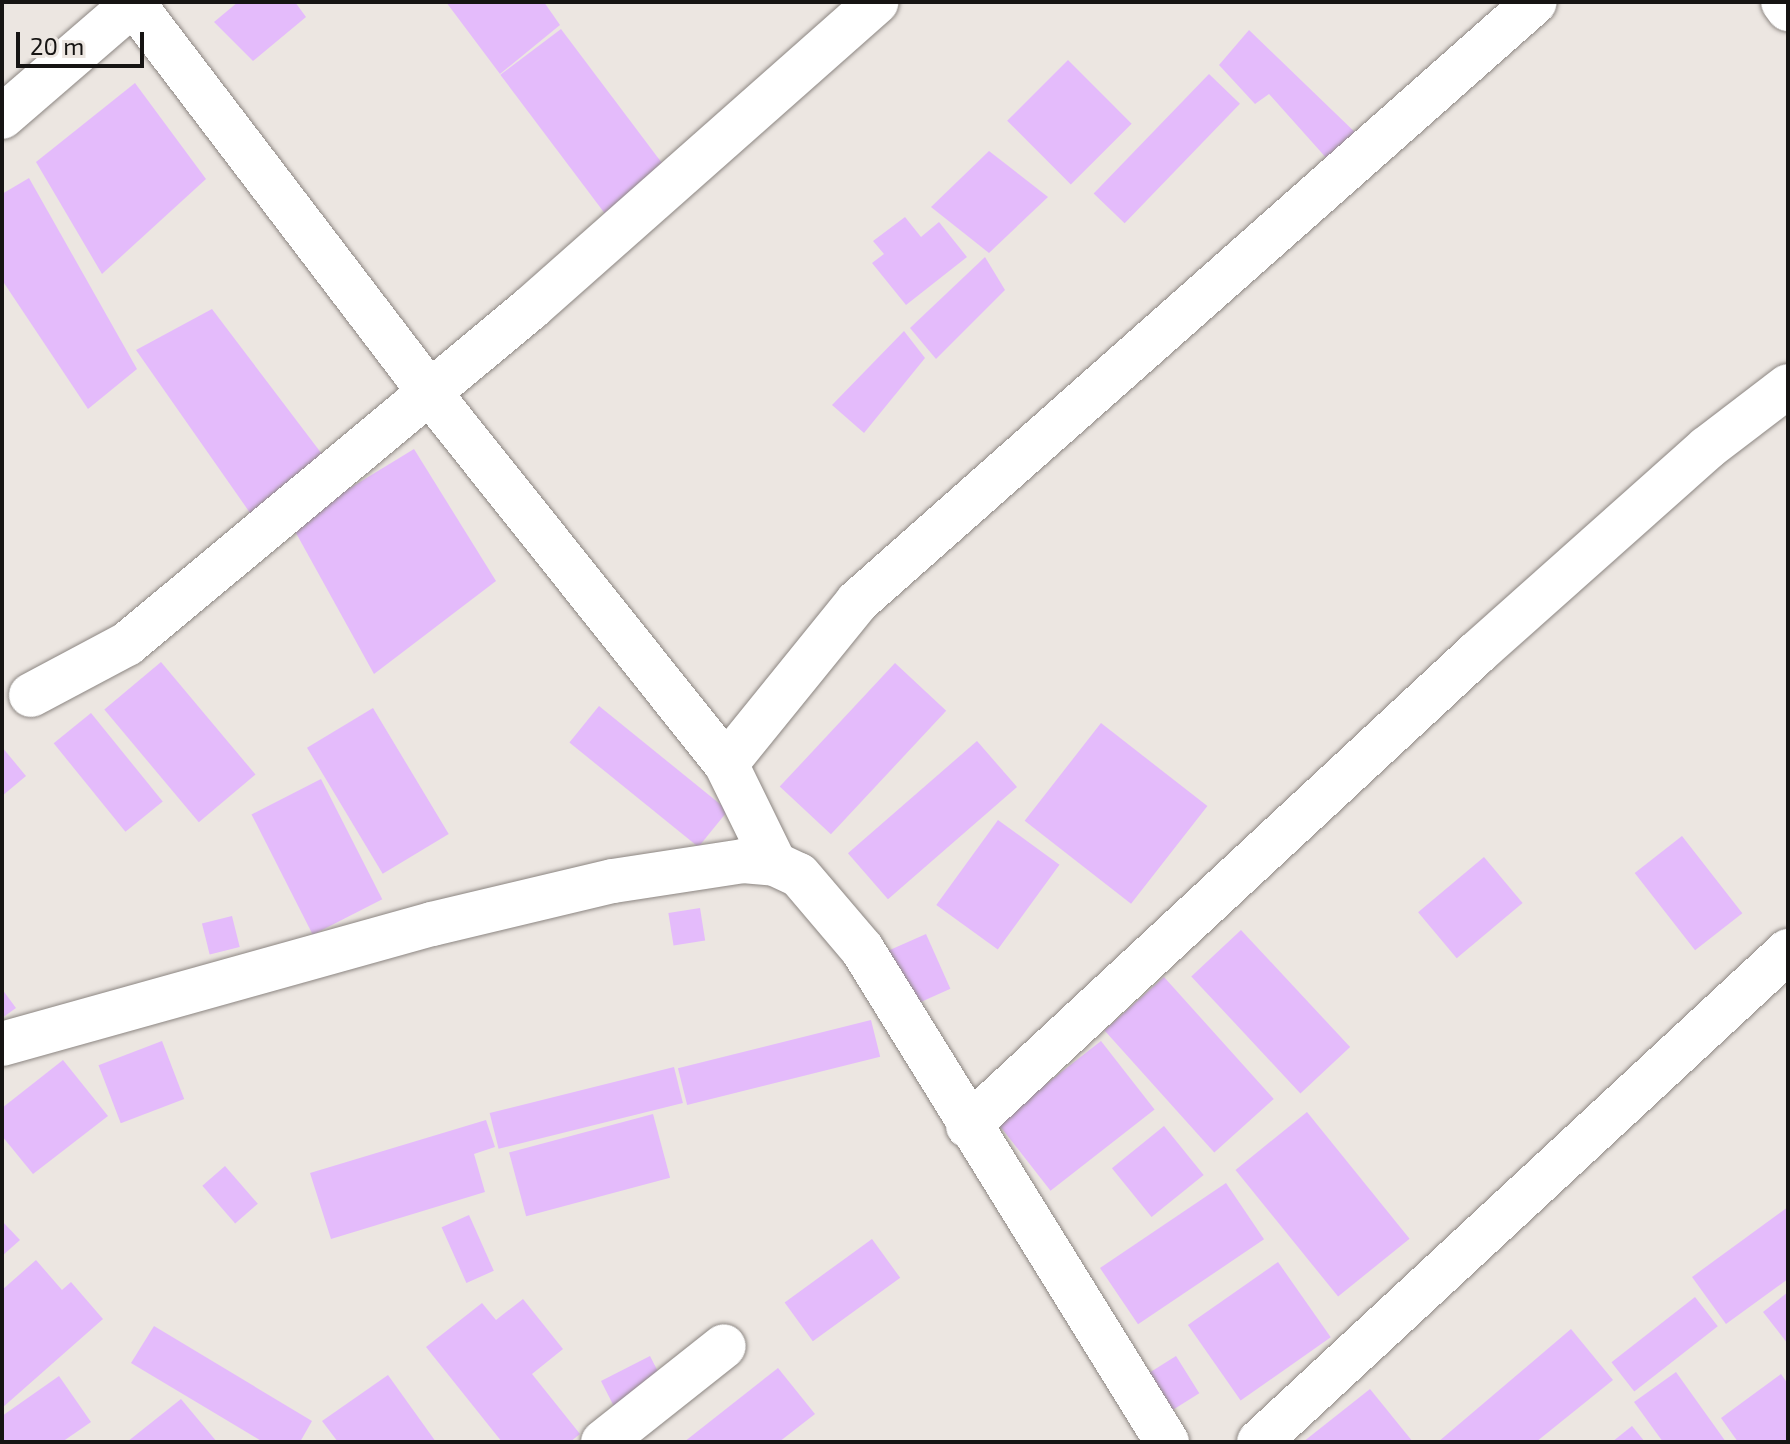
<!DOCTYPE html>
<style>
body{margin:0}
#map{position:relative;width:1790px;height:1444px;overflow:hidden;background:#ece6e1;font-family:"Exo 2",sans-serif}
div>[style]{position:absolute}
.building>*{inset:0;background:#e4bbfb;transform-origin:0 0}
.roads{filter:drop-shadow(0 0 2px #8c8682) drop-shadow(0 0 2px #8c8682)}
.minor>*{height:44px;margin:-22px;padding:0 22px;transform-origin:22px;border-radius:22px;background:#fff}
span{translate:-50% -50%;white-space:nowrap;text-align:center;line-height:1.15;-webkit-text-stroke:8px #ece6e1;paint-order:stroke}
.frame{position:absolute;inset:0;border:4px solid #161413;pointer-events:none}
.scale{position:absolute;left:16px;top:32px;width:128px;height:36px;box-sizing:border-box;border:4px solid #161413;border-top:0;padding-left:10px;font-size:24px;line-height:28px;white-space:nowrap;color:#161413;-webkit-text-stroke:6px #ece6e1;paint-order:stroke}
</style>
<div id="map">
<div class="building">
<div style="clip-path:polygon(238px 2px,295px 2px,306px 17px,253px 61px,214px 22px)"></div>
<div style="clip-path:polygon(446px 2px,544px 2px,560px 25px,500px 74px)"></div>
<div style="left:561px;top:29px;width:184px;height:76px;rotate:53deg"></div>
<div style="clip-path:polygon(1249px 30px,1362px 139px,1337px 170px,1269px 94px,1255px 104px,1219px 65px)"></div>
<div style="left:1068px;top:60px;width:90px;height:86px;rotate:45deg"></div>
<div style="left:1209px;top:74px;width:43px;height:166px;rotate:44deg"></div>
<div style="clip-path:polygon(135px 83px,206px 179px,102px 274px,36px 162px)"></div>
<div style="clip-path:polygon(989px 151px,1048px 197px,989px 253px,931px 207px)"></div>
<div style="clip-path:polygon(29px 178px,137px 369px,88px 409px,2px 280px,2px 194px)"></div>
<div style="clip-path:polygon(905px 217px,921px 237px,939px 222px,967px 257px,906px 305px,872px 263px,884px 254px,873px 241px)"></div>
<div style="clip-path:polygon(985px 257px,1005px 290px,936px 359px,910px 328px)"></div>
<div style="clip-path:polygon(212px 309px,328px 462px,255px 520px,136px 350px)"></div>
<div style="clip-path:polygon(904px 331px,925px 358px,864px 433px,832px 405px)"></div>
<div style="clip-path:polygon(414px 449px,496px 581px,374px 674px,291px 524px)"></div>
<div style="left:161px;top:662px;width:147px;height:74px;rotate:50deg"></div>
<div style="left:895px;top:663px;width:70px;height:169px;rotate:43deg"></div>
<div style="left:599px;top:706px;width:166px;height:47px;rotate:39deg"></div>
<div style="left:373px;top:708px;width:147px;height:77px;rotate:59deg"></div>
<div style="left:91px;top:713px;width:114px;height:48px;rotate:51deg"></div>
<div style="left:1101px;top:723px;width:135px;height:124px;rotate:38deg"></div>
<div style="left:977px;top:741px;width:61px;height:171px;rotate:49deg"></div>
<div style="clip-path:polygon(2px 747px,26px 776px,2px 796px)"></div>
<div style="left:321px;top:779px;width:135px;height:78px;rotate:63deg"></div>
<div style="left:998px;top:820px;width:76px;height:105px;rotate:36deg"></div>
<div style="left:1682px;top:836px;width:98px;height:60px;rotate:52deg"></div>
<div style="left:1484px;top:857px;width:60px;height:86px;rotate:50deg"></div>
<div style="left:700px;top:908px;width:33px;height:32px;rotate:81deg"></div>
<div style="left:232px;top:916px;width:32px;height:31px;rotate:76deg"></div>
<div style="left:1241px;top:930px;width:160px;height:68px;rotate:47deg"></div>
<div style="left:926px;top:934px;width:60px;height:47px;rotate:66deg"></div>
<div style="left:1164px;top:977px;width:164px;height:80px;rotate:48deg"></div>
<div style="clip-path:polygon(2px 989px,16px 1008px,2px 1018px)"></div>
<div style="left:871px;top:1020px;width:38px;height:199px;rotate:76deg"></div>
<div style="left:162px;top:1041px;width:62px;height:68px;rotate:69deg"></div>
<div style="left:1101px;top:1041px;width:87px;height:132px;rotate:52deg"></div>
<div style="clip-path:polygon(63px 1060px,108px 1116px,33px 1174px,2px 1136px,2px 1108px)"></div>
<div style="left:674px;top:1067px;width:37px;height:190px;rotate:76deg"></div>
<div style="left:1307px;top:1112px;width:163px;height:92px;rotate:51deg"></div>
<div style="left:653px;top:1114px;width:66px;height:149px;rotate:75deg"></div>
<div style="clip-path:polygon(486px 1120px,495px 1147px,474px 1154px,485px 1192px,331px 1239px,310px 1173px)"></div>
<div style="left:1164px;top:1126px;width:63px;height:67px;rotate:51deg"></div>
<div style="left:225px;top:1166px;width:50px;height:30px;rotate:49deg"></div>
<div style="left:1226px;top:1183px;width:68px;height:152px;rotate:56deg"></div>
<div style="clip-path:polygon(1788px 1207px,1788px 1279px,1726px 1324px,1692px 1277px)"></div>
<div style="left:469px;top:1215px;width:61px;height:30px;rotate:66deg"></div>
<div style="clip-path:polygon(2px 1221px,20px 1240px,2px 1256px)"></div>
<div style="left:872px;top:1239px;width:48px;height:108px;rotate:54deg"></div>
<div style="clip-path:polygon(36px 1260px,62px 1290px,71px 1282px,103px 1319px,2px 1408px,2px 1290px)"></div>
<div style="left:1278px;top:1262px;width:92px;height:110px;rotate:55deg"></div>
<div style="clip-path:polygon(1788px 1292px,1788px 1344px,1763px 1312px)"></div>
<div style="left:1695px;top:1297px;width:37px;height:106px;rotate:52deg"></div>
<div style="clip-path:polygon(523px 1299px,563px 1349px,532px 1374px,580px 1434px,570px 1442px,502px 1442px,426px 1347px,482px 1303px,496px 1320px)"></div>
<div style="clip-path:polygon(154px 1326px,312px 1421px,300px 1442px,263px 1442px,131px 1363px)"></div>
<div style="clip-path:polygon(1571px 1329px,1613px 1380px,1536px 1442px,1438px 1442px)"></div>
<div style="left:650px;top:1356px;width:38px;height:55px;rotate:63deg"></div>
<div style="left:1176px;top:1356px;width:44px;height:31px;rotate:58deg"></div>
<div style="clip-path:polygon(778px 1368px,815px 1414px,779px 1442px,684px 1442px)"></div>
<div style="clip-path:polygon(1676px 1372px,1726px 1442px,1663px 1442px,1634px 1402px)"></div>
<div style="clip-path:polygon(1781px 1374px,1788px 1384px,1788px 1441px,1738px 1442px,1721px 1418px)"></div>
<div style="clip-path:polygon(388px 1375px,436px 1442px,338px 1442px,322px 1421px)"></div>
<div style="clip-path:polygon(59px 1376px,91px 1422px,62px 1442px,2px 1442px,2px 1416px)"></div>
<div style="clip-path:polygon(1370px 1389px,1413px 1442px,1303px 1442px)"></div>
<div style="clip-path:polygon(181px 1399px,217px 1442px,127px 1442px)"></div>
<div style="clip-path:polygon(1632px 1426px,1645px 1442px,1612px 1442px)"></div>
</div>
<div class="roads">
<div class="minor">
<div style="left:1783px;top:2px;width:9px;rotate:54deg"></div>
<div style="left:133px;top:3px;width:489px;rotate:52.7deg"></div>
<div style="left:429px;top:392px;width:476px;rotate:51.4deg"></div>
<div style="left:726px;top:764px;width:111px;rotate:63.9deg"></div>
<div style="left:2px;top:117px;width:176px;rotate:-40.8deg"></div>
<div style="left:31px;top:695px;width:109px;rotate:-28deg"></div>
<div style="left:127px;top:644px;width:527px;rotate:-39.76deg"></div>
<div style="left:532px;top:307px;width:460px;rotate:-41.5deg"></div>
<div style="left:726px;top:764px;width:208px;rotate:-51deg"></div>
<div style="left:857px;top:602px;width:905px;rotate:-41.51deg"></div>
<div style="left:2px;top:1044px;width:446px;rotate:-15.6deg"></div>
<div style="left:432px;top:924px;width:186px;rotate:-13.4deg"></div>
<div style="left:613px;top:881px;width:132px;rotate:-8.7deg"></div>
<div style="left:743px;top:861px;width:32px;rotate:5deg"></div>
<div style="left:775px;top:864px;width:26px;rotate:25deg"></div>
<div style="left:799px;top:875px;width:97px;rotate:49.6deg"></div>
<div style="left:862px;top:949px;width:580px;rotate:58.26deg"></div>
<div style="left:968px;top:1126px;width:695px;rotate:-42.9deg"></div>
<div style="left:1477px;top:653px;width:308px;rotate:-41.7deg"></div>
<div style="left:1707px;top:448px;width:102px;rotate:-37.4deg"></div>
<div style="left:603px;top:1442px;width:154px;rotate:-38.4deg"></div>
<div style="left:1259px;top:1442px;width:722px;rotate:-42.87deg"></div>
</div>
</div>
<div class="frame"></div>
<div class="scale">20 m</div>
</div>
